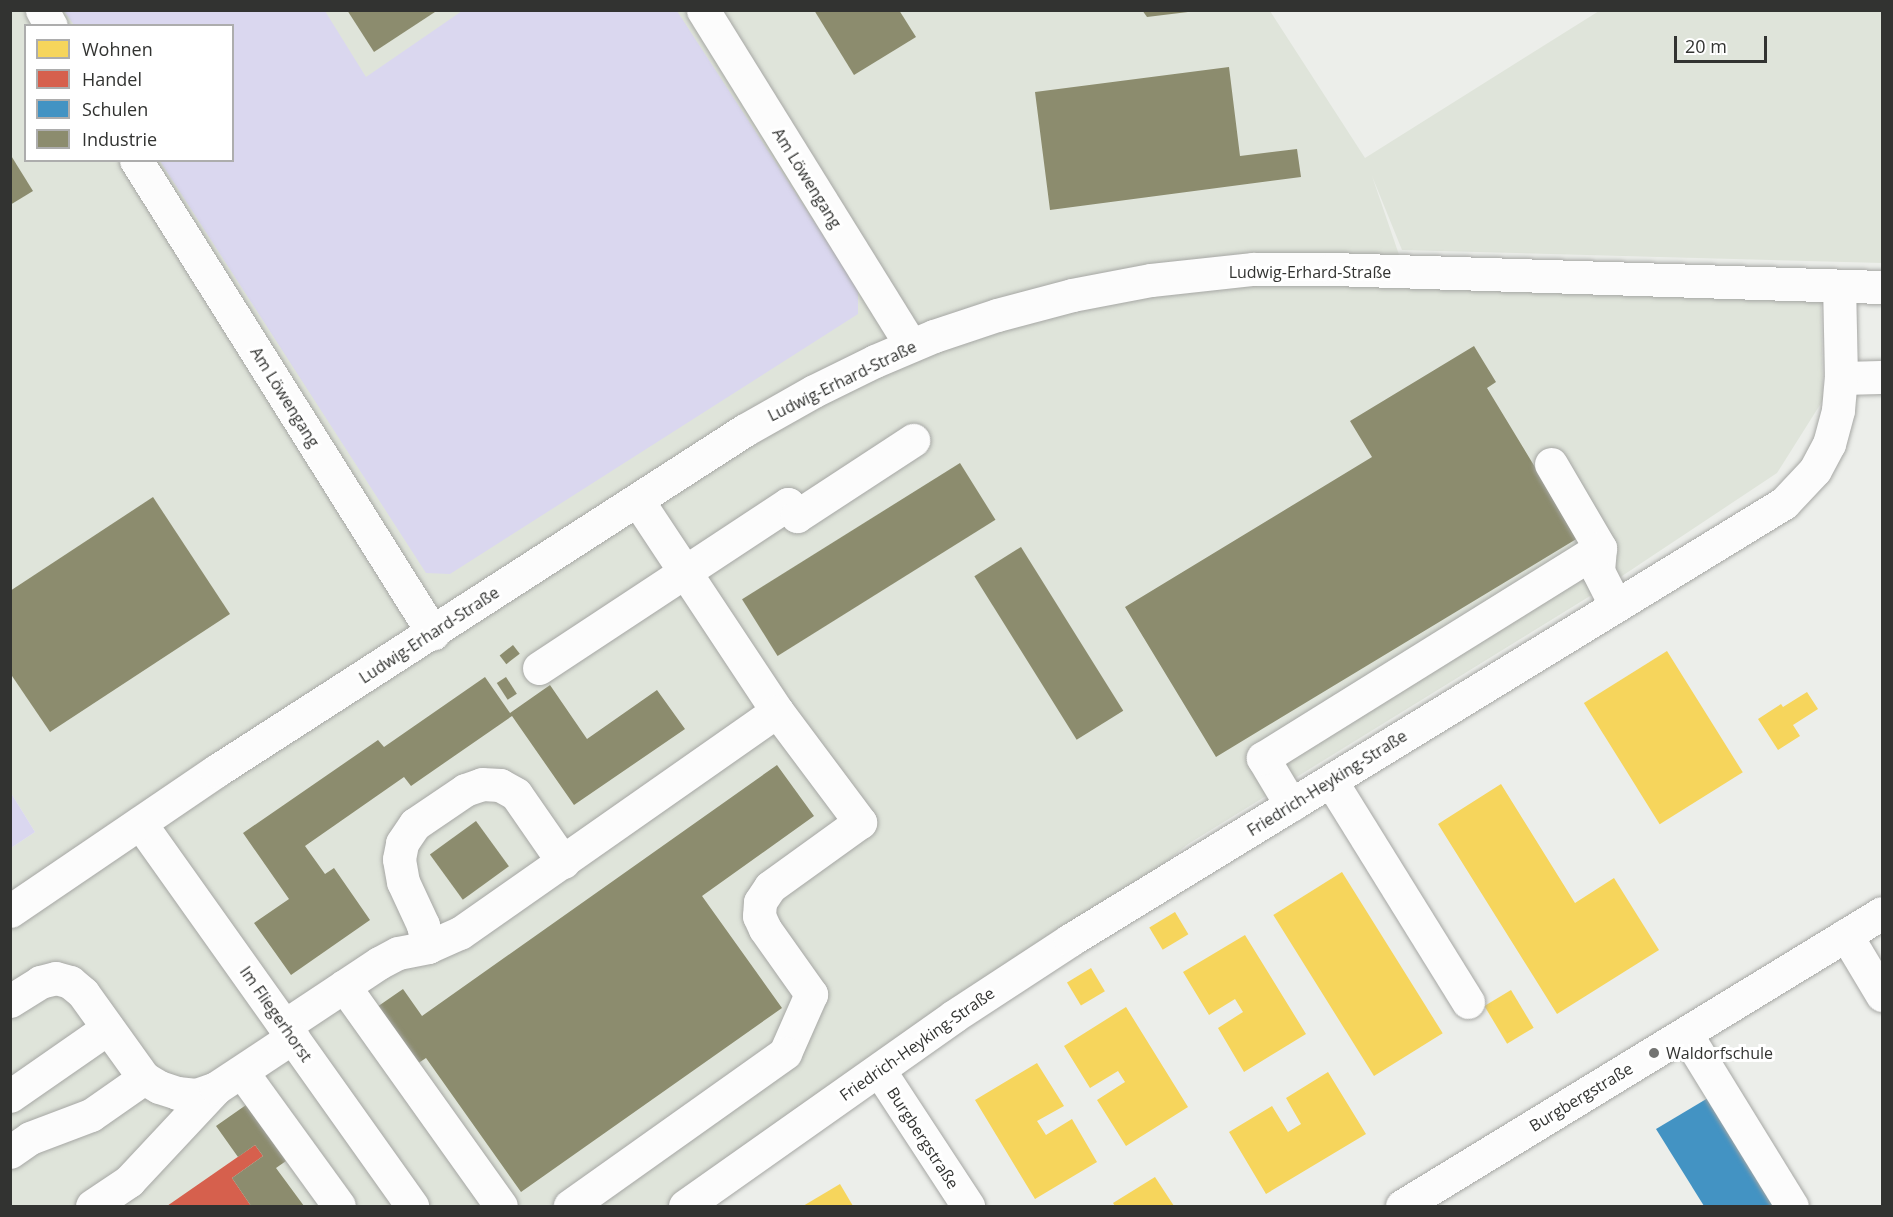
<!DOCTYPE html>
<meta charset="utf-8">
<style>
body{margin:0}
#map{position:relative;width:1893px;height:1217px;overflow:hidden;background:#eceeea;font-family:"Open Sans",sans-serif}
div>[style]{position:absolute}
.built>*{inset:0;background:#dfe4da}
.green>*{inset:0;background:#dad7ef}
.homes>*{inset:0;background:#f6d55c;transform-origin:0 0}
.shops>*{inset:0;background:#d6604d}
.schools>*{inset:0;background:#4393c3}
.industry>*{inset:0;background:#8c8c6e;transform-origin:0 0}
.roads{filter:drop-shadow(0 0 2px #a6a7a4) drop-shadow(0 0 2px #a6a7a4)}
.minor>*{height:33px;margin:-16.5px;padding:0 16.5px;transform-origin:16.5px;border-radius:16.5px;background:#fcfcfc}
.dots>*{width:16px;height:16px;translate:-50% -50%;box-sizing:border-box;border:3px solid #fff;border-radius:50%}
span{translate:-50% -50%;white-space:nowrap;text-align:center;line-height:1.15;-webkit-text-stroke:6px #fff;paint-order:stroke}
.street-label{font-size:16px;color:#323331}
.poi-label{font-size:16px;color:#323331}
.left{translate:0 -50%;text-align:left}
.frame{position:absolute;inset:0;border:12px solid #323331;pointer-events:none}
.legend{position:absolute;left:24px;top:24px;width:210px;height:138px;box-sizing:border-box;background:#fff;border:2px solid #adadad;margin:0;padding:8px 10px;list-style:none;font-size:18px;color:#323331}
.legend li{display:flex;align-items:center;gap:12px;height:30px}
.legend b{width:30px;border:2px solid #adadad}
.scale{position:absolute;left:1674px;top:36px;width:93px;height:27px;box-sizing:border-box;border:3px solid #323331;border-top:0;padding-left:8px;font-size:18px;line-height:21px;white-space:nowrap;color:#323331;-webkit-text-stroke:4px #fff;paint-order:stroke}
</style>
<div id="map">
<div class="built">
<div style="clip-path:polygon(evenodd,11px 11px,1270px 11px,1365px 158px,1599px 11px,1882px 11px,1882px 263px,1402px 250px,1372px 176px,1408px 281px,1821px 298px,1823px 400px,1777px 473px,1616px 580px,1188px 844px,1070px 940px,685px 1206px,11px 1206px,11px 848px,35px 832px,11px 793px,11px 11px,26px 26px,232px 26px,232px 160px,26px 160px,26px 26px)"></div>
</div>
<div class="green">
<div style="clip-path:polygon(64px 11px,325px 11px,366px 77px,462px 11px,677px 11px,858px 289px,858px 314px,450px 574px,426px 573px,160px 161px,232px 160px,232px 26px,74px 25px)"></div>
<div style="clip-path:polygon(11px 793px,35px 832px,11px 848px,10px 848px)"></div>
</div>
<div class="homes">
<div style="left:1667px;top:651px;width:143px;height:98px;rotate:58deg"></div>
<div style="clip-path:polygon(1807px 692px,1818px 709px,1793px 725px,1800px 736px,1778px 750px,1758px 719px,1781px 704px,1783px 707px)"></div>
<div style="clip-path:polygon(1501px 784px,1575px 903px,1614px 878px,1659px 950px,1557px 1014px,1438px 824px)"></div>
<div style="left:1342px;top:872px;width:190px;height:81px;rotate:58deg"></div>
<div style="left:1175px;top:912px;width:26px;height:30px;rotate:59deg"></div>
<div style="clip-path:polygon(1245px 935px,1306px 1034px,1244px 1072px,1218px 1028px,1243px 1012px,1235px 999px,1209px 1015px,1183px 972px)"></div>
<div style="left:1091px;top:968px;width:27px;height:28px;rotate:59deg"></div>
<div style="left:1511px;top:990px;width:44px;height:31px;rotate:59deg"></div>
<div style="clip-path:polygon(1126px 1007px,1188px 1107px,1126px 1146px,1097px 1100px,1125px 1082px,1118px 1071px,1090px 1088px,1064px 1046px)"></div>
<div style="clip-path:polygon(1037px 1063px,1064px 1106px,1037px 1121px,1046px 1135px,1072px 1119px,1097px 1162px,1035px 1199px,975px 1100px)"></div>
<div style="clip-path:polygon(1328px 1072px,1366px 1134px,1266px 1194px,1229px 1132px,1272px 1106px,1288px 1132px,1301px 1124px,1286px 1098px)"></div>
<div style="clip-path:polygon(1155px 1177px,1174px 1206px,1115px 1206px,1113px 1203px)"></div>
<div style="clip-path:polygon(840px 1184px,853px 1206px,803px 1206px)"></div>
</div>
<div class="shops">
<div style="clip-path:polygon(255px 1145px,263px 1156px,232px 1178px,251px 1206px,167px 1206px)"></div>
</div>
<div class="schools">
<div style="clip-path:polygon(1708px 1098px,1774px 1206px,1704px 1206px,1656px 1129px)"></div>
</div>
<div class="industry">
<div style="clip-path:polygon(347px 10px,438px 10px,374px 52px)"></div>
<div style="clip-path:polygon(814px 10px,899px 10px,916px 37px,854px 75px)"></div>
<div style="clip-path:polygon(1142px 10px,1188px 10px,1188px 12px,1147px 17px)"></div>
<div style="clip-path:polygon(1229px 67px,1240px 156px,1297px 149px,1301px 177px,1050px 210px,1035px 92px)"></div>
<div style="clip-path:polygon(10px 154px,33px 191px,10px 205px)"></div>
<div style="clip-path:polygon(1474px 346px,1496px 382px,1487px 388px,1578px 538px,1216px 757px,1125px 607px,1372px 457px,1350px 421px)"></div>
<div style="left:960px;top:463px;width:67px;height:257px;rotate:58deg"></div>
<div style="clip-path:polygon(153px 497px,230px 614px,50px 732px,10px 673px,10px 591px)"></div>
<div style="left:1021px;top:547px;width:193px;height:55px;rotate:58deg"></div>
<div style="left:513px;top:645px;width:11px;height:17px;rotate:52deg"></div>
<div style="clip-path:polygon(485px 677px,510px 713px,550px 685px,587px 739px,657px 690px,685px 729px,574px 805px,512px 716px,411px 786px,404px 777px,305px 846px,325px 874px,334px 868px,370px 920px,291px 975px,254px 923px,289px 899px,243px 833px,378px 740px,384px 747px)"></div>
<div style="left:506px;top:677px;width:20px;height:11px;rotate:57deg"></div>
<div style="clip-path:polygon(777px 765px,814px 816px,702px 896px,782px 1008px,521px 1192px,426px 1058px,417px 1064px,377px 1007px,403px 989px,422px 1016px)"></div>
<div style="left:476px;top:821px;width:56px;height:57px;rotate:54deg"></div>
<div style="clip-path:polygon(246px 1105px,286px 1161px,276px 1168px,304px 1206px,251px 1206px,232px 1178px,263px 1156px,255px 1145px,238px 1157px,216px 1126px)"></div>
</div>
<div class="roads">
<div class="minor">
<div style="left:42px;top:10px;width:18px;rotate:61deg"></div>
<div style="left:703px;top:10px;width:394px;rotate:58.2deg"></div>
<div style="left:136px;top:160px;width:559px;rotate:57.88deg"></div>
<div style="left:1841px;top:378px;width:41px;rotate:-1.4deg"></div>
<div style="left:1551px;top:464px;width:97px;rotate:59.7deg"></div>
<div style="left:1600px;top:548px;width:23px;rotate:95deg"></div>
<div style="left:1598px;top:571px;width:39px;rotate:63deg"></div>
<div style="left:638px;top:501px;width:252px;rotate:56.5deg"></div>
<div style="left:539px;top:668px;width:298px;rotate:-33.4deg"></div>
<div style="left:788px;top:504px;width:15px;rotate:53deg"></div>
<div style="left:797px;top:516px;width:139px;rotate:-33.2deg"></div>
<div style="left:1331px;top:781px;width:260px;rotate:58.2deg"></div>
<div style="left:1291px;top:805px;width:55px;rotate:-120.8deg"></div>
<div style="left:1263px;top:758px;width:397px;rotate:-31.9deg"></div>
<div style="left:140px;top:823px;width:470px;rotate:54.6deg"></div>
<div style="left:10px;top:911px;width:249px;rotate:-34.2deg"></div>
<div style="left:216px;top:771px;width:629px;rotate:-32.81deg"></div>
<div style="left:745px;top:430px;width:79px;rotate:-29.5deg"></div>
<div style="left:814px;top:391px;width:68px;rotate:-26.2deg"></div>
<div style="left:875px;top:361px;width:64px;rotate:-23deg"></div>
<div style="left:934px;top:336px;width:66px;rotate:-18.4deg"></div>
<div style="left:997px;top:315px;width:78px;rotate:-14.9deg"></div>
<div style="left:1072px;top:295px;width:80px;rotate:-10.8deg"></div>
<div style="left:1151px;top:280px;width:103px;rotate:-6.2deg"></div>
<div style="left:1253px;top:269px;width:80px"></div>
<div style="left:1333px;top:269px;width:549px;rotate:1.88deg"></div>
<div style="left:1846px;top:935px;width:70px;rotate:59deg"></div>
<div style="left:428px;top:947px;width:23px;rotate:-103deg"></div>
<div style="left:423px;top:925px;width:47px;rotate:-114.9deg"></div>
<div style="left:403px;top:882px;width:23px;rotate:-100deg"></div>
<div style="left:399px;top:859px;width:16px;rotate:-79deg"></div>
<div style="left:402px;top:843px;width:23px;rotate:-56deg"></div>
<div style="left:415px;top:824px;width:60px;rotate:-34.2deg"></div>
<div style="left:465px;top:790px;width:18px;rotate:-19deg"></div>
<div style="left:482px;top:784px;width:18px;rotate:3deg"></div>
<div style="left:500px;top:785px;width:18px;rotate:29deg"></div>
<div style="left:516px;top:794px;width:83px;rotate:55.3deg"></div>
<div style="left:344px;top:986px;width:270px;rotate:54.5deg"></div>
<div style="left:10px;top:1001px;width:36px;rotate:-32deg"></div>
<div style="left:40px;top:982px;width:16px;rotate:-14deg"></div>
<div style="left:56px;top:978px;width:15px;rotate:16deg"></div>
<div style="left:70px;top:982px;width:17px;rotate:40deg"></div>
<div style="left:83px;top:993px;width:105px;rotate:54.3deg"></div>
<div style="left:144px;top:1078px;width:17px;rotate:31deg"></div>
<div style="left:159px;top:1087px;width:19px;rotate:18deg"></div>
<div style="left:177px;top:1093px;width:19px;rotate:6deg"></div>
<div style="left:196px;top:1095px;width:21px;rotate:-19deg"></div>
<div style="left:284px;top:1026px;width:114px;rotate:-33.6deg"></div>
<div style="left:379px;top:963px;width:21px;rotate:-28deg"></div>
<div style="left:398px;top:953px;width:31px;rotate:-11deg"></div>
<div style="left:428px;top:947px;width:35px;rotate:-24deg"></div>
<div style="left:460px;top:933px;width:387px;rotate:-35deg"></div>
<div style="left:777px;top:711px;width:139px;rotate:53.2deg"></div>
<div style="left:860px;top:822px;width:111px;rotate:144.2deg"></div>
<div style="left:770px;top:887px;width:18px;rotate:124deg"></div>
<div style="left:760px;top:902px;width:14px;rotate:94deg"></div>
<div style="left:759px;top:916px;width:14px;rotate:65deg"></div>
<div style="left:765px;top:929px;width:80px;rotate:54.7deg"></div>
<div style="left:811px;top:994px;width:64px;rotate:113.8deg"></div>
<div style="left:785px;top:1053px;width:264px;rotate:144.6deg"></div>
<div style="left:1686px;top:1034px;width:202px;rotate:58.4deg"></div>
<div style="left:879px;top:1070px;width:163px;rotate:56.8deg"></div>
<div style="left:242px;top:1072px;width:165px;rotate:54.1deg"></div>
<div style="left:10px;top:1096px;width:119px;rotate:-34.8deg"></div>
<div style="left:10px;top:1152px;width:24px;rotate:-35deg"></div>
<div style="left:30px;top:1138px;width:65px;rotate:-20.7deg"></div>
<div style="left:91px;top:1115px;width:65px;rotate:-34.9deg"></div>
<div style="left:92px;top:1206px;width:45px;rotate:-34deg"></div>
<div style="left:129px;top:1181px;width:127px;rotate:-46.9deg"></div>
<div style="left:216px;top:1088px;width:92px;rotate:-33.5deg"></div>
<div style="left:685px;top:1206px;width:329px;rotate:-35.2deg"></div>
<div style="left:954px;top:1016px;width:139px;rotate:-33.2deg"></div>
<div style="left:1070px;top:940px;width:837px;rotate:-31.47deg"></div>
<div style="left:1784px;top:503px;width:45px;rotate:-46.8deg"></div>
<div style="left:1815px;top:470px;width:30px;rotate:-62deg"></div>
<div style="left:1829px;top:444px;width:35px;rotate:-75deg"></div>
<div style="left:1838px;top:410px;width:32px;rotate:-85deg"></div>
<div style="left:1841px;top:378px;width:92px;rotate:-91.2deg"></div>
<div style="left:1402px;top:1206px;width:562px;rotate:-31.4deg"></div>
</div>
</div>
<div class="dots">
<div style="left:1654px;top:1053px;background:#737472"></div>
</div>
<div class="street-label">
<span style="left:807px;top:178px;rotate:58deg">Am Löwengang</span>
<span style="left:1310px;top:272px">Ludwig-Erhard-Straße</span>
<span style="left:842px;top:381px;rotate:-26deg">Ludwig-Erhard-Straße</span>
<span style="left:285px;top:397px;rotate:58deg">Am Löwengang</span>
<span style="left:429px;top:635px;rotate:-33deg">Ludwig-Erhard-Straße</span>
<span style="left:1327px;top:783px;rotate:-32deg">Friedrich-Heyking-Straße</span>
<span style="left:276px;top:1014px;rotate:55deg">Im Fliegerhorst</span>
<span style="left:917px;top:1044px;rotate:-35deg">Friedrich-Heyking-Straße</span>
<span style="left:1581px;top:1097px;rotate:-31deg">Burgbergstraße</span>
<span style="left:923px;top:1138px;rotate:57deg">Burgbergstraße</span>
</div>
<div class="poi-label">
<span class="left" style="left:1666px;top:1053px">Waldorfschule</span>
</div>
<div class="frame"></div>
<ul class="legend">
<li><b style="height:16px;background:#f6d55c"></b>Wohnen</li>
<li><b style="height:16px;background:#d6604d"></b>Handel</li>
<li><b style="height:16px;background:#4393c3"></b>Schulen</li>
<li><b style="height:16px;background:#8c8c6e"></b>Industrie</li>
</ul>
<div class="scale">20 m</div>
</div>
